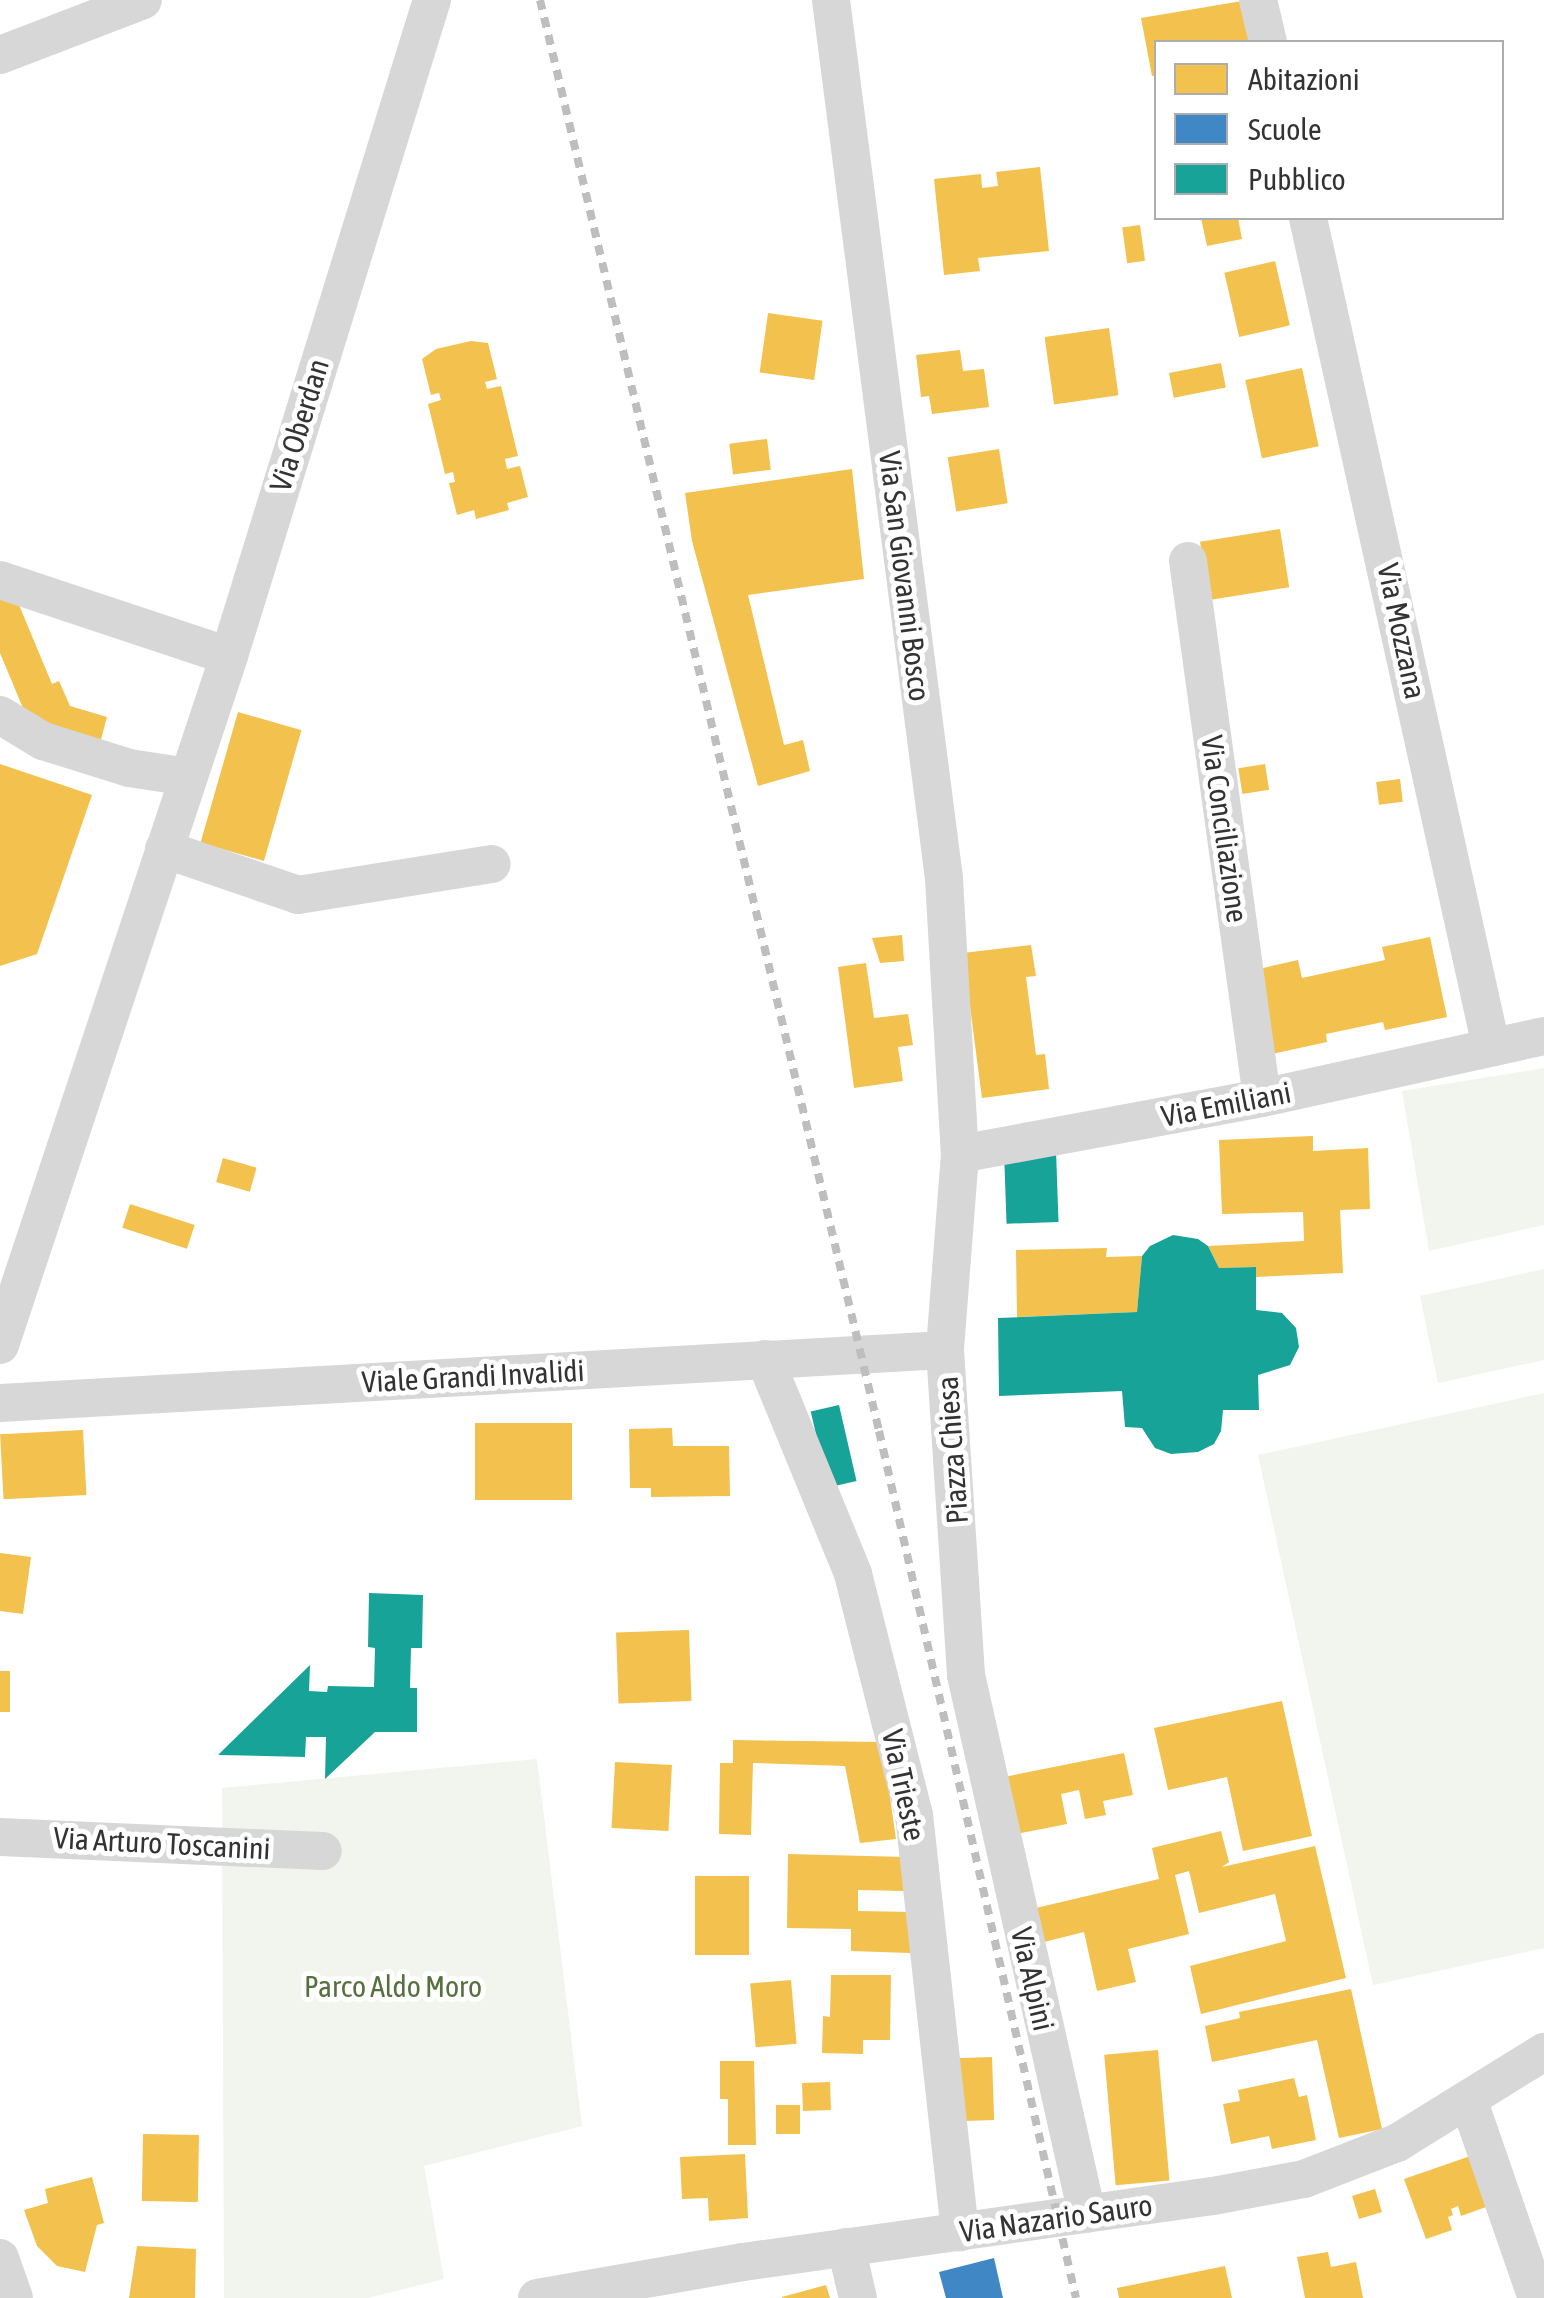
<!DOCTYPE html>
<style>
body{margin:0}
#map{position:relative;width:1544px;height:2298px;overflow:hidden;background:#fff;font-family:"Asap Condensed",sans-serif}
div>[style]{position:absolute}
.green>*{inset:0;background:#f1f5ed}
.homes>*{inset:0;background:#f2c14e;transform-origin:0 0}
.schools>*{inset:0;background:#3f88c5}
.public>*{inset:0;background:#17a398;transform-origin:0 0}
.street>*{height:38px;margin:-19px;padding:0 19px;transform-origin:19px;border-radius:19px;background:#d7d7d7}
.rail>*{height:8px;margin-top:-4px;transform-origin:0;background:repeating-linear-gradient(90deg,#bebebe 0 10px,transparent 0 18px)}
span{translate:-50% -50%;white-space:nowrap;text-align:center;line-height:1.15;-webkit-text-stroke:10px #fff;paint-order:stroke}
.street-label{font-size:30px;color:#333}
.park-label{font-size:30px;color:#56703f}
.legend{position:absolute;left:1154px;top:40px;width:350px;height:180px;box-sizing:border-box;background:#fff;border:2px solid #adadad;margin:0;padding:12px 18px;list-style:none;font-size:30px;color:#333}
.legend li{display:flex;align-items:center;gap:20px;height:50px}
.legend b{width:50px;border:2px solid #adadad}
</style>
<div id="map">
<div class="green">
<div style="clip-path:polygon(1544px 1068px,1544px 1225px,1429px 1251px,1402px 1091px)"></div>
<div style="clip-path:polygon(1544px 1269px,1544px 1360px,1438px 1383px,1420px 1296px)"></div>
<div style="clip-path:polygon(1544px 1393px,1544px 1948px,1373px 1985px,1258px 1455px)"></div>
<div style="clip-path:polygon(537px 1759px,582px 2126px,424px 2166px,444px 2279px,368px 2298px,224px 2298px,222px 1788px)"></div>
</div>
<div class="homes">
<div style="clip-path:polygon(1248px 0,1256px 42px,1156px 42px,1156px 75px,1152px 76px,1141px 18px)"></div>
<div style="clip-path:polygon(1040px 167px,1049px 251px,978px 258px,980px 271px,944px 275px,934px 179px,981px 174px,982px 188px,998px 186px,996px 172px)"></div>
<div style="clip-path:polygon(1201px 218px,1238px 218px,1242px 239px,1207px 246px)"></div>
<div style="left:1140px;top:225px;width:36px;height:18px;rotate:82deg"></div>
<div style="left:1275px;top:261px;width:66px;height:52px;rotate:77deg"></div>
<div style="left:768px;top:313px;width:55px;height:60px;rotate:8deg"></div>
<div style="left:1109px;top:328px;width:68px;height:65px;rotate:82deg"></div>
<div style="clip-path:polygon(471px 341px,488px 343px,497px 379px,485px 382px,487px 389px,501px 386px,518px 456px,505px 459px,507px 469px,520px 466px,528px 497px,507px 503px,509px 510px,476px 519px,474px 510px,457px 515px,449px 483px,455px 482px,453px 472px,445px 474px,428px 404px,441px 400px,439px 393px,431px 395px,422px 359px,436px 349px)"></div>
<div style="clip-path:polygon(960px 350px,963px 371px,984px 369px,989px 407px,932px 414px,929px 396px,921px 397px,916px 355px)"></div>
<div style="left:1221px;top:363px;width:25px;height:53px;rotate:79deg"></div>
<div style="left:1302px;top:368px;width:80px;height:58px;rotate:78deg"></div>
<div style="left:767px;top:439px;width:31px;height:38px;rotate:83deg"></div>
<div style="left:999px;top:449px;width:55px;height:52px;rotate:81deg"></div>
<div style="clip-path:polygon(852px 469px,864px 579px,748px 595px,784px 745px,803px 740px,810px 771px,758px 786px,692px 541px,685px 493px)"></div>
<div style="left:1280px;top:529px;width:59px;height:81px;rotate:81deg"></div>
<div style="clip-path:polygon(0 589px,14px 593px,52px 684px,59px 681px,70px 706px,107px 717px,100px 743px,28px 720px,0 653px)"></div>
<div style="left:238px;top:712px;width:66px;height:136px;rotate:16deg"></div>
<div style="clip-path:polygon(0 764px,92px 795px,37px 954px,0 966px)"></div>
<div style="left:1265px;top:764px;width:26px;height:27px;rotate:81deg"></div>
<div style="left:1400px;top:779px;width:23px;height:24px;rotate:83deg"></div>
<div style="clip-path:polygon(902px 935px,904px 961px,880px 963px,872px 938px)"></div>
<div style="clip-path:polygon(1430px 937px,1447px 1017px,1385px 1030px,1383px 1022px,1326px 1034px,1327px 1042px,1272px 1054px,1254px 970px,1298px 960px,1302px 978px,1385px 960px,1382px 947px)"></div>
<div style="clip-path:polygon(1031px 945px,1036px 976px,1026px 977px,1036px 1055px,1045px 1054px,1049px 1089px,982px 1098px,963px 953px)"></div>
<div style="clip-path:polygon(866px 963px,874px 1018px,908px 1014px,913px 1045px,898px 1047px,903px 1081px,854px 1088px,838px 967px)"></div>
<div style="clip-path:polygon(1313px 1136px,1313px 1151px,1368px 1148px,1370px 1209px,1340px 1210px,1343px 1273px,1256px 1277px,1256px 1267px,1219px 1268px,1208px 1246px,1304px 1241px,1303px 1212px,1222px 1214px,1219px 1140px)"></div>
<div style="left:223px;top:1158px;width:35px;height:25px;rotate:16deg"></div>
<div style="left:130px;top:1204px;width:68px;height:25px;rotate:18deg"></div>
<div style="clip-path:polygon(1107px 1248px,1106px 1257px,1142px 1256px,1137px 1312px,1017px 1317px,1016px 1250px)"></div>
<div style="left:475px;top:1423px;width:97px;height:77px"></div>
<div style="clip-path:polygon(672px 1428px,673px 1446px,729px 1446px,730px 1496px,651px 1497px,651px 1488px,630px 1488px,629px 1429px)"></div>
<div style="left:83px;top:1430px;width:65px;height:83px;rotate:87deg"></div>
<div style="clip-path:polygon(0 1553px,31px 1557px,23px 1614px,0 1611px)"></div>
<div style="left:689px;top:1630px;width:71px;height:73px;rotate:88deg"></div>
<div style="left:0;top:1671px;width:10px;height:41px"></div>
<div style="clip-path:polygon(1282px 1701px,1312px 1836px,1243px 1851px,1227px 1777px,1168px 1790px,1154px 1728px)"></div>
<div style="clip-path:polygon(733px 1740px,882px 1742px,896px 1839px,860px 1843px,845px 1766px,753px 1763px,751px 1835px,719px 1834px,720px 1763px,733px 1763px)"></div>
<div style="clip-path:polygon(1124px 1753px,1133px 1795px,1103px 1801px,1106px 1815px,1085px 1819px,1079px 1790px,1061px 1794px,1067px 1824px,1016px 1834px,1004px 1777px)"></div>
<div style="left:615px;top:1762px;width:57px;height:66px;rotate:3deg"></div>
<div style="clip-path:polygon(1221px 1831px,1229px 1862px,1222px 1867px,1315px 1846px,1346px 1978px,1201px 2014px,1190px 1966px,1286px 1941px,1275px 1894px,1199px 1913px,1189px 1871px,1175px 1875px,1189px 1934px,1128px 1949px,1136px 1982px,1097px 1991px,1084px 1932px,1044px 1942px,1036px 1908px,1159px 1879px,1152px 1848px)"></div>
<div style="clip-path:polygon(788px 1854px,906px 1857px,905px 1891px,858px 1890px,858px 1911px,911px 1912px,910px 1953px,851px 1951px,851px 1929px,787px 1928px)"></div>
<div style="left:695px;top:1876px;width:54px;height:79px"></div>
<div style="clip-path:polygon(831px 1975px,891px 1975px,890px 2040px,863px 2040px,863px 2054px,822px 2053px,823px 2016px,830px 2017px)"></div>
<div style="left:791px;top:1980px;width:64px;height:41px;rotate:85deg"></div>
<div style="clip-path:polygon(1351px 1989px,1382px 2129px,1339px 2138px,1317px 2040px,1212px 2062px,1205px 2026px,1240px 2018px,1239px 2012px)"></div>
<div style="left:1158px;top:2050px;width:131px;height:54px;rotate:85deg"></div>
<div style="left:992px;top:2057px;width:63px;height:37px;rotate:88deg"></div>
<div style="clip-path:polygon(720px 2061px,754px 2061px,756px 2145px,728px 2145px,728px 2099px,720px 2099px)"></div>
<div style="clip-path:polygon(1294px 2078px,1299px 2097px,1307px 2095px,1316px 2140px,1272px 2149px,1269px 2136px,1231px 2144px,1223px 2104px,1240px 2101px,1238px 2090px)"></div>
<div style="left:830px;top:2082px;width:28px;height:28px;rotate:88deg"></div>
<div style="left:776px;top:2105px;width:24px;height:29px"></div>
<div style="left:143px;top:2134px;width:56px;height:67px;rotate:1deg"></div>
<div style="clip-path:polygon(1482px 2152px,1500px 2202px,1461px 2216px,1458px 2206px,1451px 2209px,1453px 2215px,1448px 2217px,1452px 2230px,1426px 2239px,1404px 2179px)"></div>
<div style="clip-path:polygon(745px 2154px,748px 2218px,709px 2221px,708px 2198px,682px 2199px,680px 2157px)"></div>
<div style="clip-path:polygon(92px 2177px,104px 2223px,97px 2225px,85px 2272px,57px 2266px,37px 2246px,24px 2210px,48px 2203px,45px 2189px)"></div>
<div style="left:1375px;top:2189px;width:24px;height:24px;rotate:73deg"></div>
<div style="clip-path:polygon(137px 2246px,196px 2249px,195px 2298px,129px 2298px)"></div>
<div style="clip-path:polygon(1328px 2252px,1331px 2267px,1356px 2262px,1363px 2298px,1305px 2298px,1297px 2257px)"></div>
<div style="clip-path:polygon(1225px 2266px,1232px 2298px,1119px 2298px,1117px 2288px)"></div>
<div style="clip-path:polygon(826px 2285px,830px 2298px,782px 2298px,782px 2297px)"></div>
</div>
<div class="schools">
<div style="clip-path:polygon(994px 2258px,1003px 2298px,946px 2298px,939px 2272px)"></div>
</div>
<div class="public">
<div style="left:1056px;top:1150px;width:72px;height:52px;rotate:88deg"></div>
<div style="clip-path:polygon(1173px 1235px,1198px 1239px,1208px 1246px,1219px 1268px,1256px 1267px,1256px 1310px,1282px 1313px,1296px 1328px,1299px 1347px,1290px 1365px,1258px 1375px,1259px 1410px,1223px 1410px,1221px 1431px,1214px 1444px,1198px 1452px,1171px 1454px,1155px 1448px,1142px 1428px,1125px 1427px,1122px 1391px,999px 1396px,998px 1318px,1137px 1312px,1142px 1256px,1150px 1246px)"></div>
<div style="left:839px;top:1405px;width:78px;height:29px;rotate:77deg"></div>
<div style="clip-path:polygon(369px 1593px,423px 1595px,422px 1648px,411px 1648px,410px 1688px,417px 1688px,417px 1732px,375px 1732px,325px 1779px,326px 1737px,306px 1737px,305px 1757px,218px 1755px,310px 1665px,309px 1691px,327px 1692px,328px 1686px,374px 1687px,375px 1648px,368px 1647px)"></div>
</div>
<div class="street">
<div style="left:831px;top:0;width:886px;rotate:82.67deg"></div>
<div style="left:944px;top:879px;width:275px;rotate:86.7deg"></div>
<div style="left:960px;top:1154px;width:197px;rotate:94.4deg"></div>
<div style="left:945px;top:1350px;width:326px;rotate:86.3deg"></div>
<div style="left:966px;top:1675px;width:552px;rotate:77.35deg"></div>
<div style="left:1258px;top:0;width:43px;rotate:76.6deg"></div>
<div style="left:0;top:55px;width:153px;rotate:-21deg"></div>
<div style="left:1308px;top:218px;width:848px;rotate:77.54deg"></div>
<div style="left:1188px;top:561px;width:542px;rotate:82.15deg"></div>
<div style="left:0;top:580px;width:241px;rotate:18.4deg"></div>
<div style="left:0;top:715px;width:50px;rotate:31.2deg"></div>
<div style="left:43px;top:741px;width:90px;rotate:17.4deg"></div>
<div style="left:129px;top:768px;width:60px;rotate:8.7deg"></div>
<div style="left:164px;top:849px;width:142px;rotate:18.9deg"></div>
<div style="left:298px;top:895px;width:196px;rotate:-9.1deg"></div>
<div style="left:960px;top:1154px;width:307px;rotate:-10.5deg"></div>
<div style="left:1262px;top:1098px;width:289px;rotate:-12.4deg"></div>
<div style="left:0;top:1345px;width:726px;rotate:-71.61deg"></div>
<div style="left:229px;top:656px;width:687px;rotate:-72.81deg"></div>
<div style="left:765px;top:1359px;width:232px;rotate:67.7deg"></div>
<div style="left:853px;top:1574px;width:249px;rotate:75.8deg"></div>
<div style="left:914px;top:1815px;width:420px;rotate:83.7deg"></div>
<div style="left:0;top:1403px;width:946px;rotate:-3.21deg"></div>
<div style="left:0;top:1837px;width:323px;rotate:2.5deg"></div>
<div style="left:1469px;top:2102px;width:207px;rotate:70.9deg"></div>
<div style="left:846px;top:2247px;width:52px;rotate:76.8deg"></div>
<div style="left:0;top:2258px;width:42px;rotate:70.7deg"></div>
<div style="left:537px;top:2298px;width:209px;rotate:-9.9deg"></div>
<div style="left:743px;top:2262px;width:475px;rotate:-8deg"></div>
<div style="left:1213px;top:2196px;width:93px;rotate:-10.6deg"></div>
<div style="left:1304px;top:2179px;width:100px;rotate:-21.2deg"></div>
<div style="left:1397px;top:2143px;width:173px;rotate:-31.8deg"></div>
</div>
<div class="rail">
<div style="left:540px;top:0;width:1471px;rotate:76.67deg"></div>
<div style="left:879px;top:1431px;width:889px;rotate:77.2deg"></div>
</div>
<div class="street-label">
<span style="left:299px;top:425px;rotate:-73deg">Via Oberdan</span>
<span style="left:905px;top:576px;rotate:83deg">Via San Giovanni Bosco</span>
<span style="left:1402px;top:631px;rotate:78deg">Via Mozzana</span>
<span style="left:1225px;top:829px;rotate:82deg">Via Conciliazione</span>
<span style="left:1226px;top:1104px;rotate:-11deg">Via Emiliani</span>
<span style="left:473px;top:1376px;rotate:-3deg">Viale Grandi Invalidi</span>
<span style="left:952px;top:1450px;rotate:-94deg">Piazza Chiesa</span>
<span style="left:904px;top:1785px;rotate:78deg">Via Trieste</span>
<span style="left:162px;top:1843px;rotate:3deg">Via Arturo Toscanini</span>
<span style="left:1033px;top:1979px;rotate:77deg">Via Alpini</span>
<span style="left:1056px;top:2218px;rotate:-8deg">Via Nazario Sauro</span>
</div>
<div class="park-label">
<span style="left:393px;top:1986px">Parco Aldo Moro</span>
</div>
<ul class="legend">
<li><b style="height:28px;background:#f2c14e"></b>Abitazioni</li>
<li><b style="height:28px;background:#3f88c5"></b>Scuole</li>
<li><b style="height:28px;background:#17a398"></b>Pubblico</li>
</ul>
</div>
